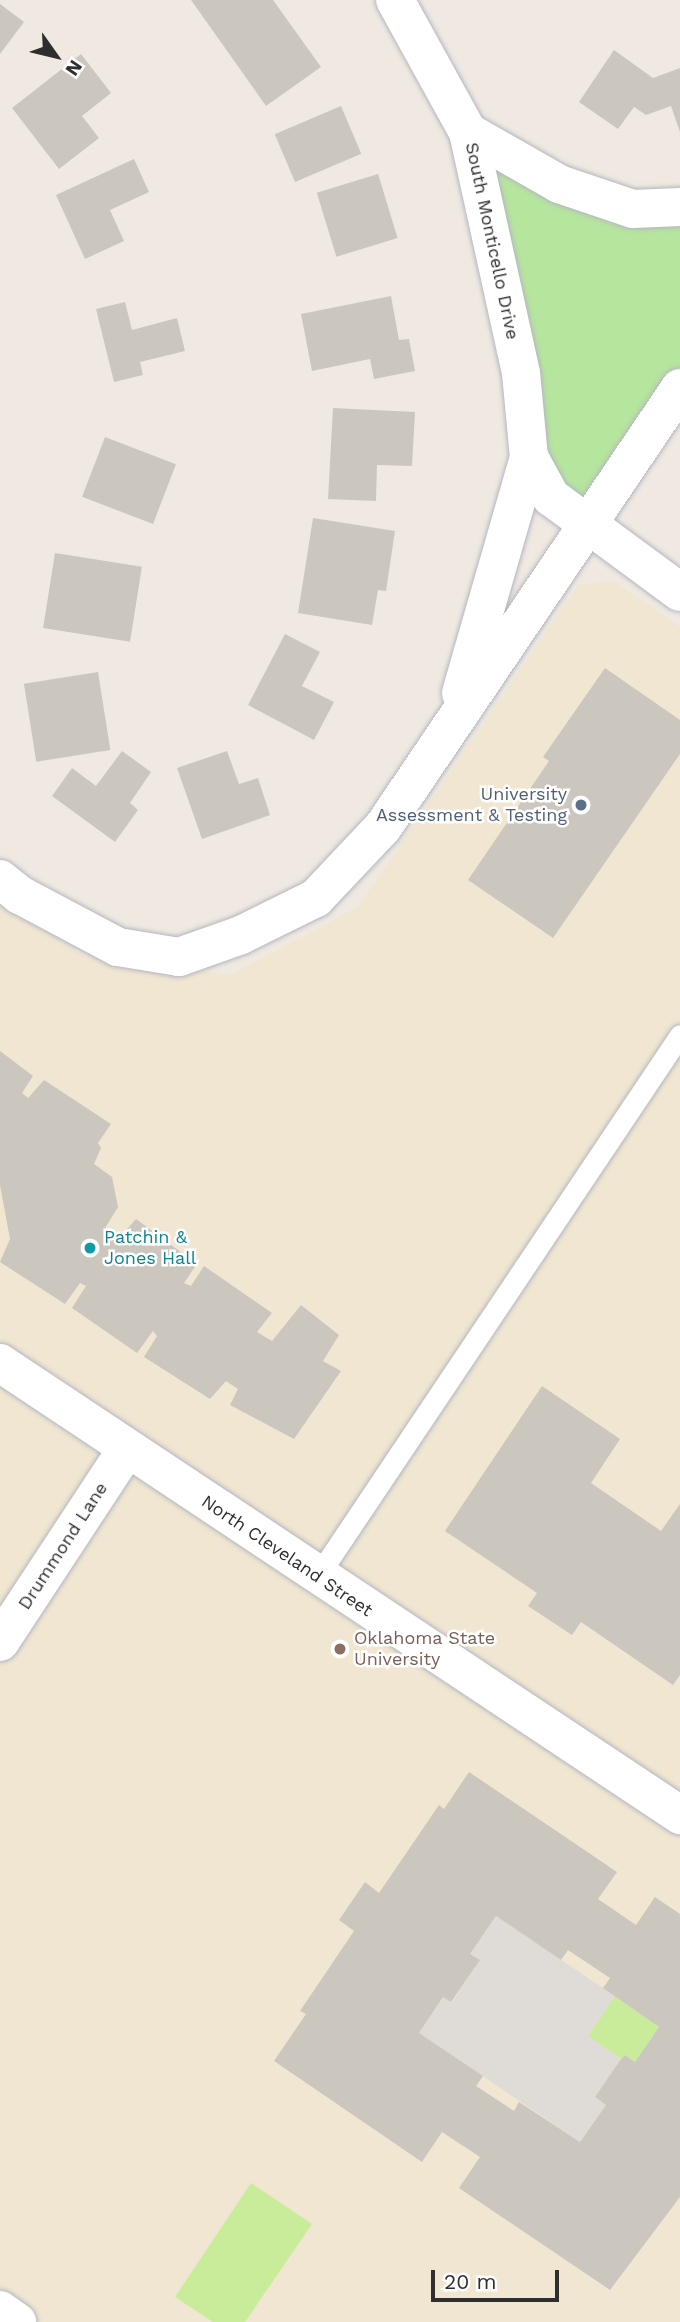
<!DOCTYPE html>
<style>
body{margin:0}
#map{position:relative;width:680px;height:2322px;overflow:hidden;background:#efe9e1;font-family:"Work Sans",sans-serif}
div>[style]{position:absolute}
.education>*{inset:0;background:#f0e6d1}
.green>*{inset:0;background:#b6e59e}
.pitch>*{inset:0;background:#c9ec9a}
.plaza>*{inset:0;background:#dfdcd8}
.building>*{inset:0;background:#cbc7bf;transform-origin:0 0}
.roads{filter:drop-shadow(0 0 2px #b4b7c1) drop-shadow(0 0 2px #b4b7c1)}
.service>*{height:21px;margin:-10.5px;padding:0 10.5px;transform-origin:10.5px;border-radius:10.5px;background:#fff}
.minor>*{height:38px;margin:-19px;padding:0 19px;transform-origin:19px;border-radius:19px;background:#fff}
.dots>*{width:19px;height:19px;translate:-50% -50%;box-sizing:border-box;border:4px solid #fff;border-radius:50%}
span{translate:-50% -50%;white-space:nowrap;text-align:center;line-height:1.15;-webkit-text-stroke:5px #fff;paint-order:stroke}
.street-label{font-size:18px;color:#2e2e2e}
.service-label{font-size:18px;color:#4e5e75}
.right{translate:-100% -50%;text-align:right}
.culture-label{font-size:18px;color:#0d838f}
.left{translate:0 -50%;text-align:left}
.education-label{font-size:18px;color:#785e54}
.north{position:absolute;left:21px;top:21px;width:70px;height:70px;-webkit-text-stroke:5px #fff;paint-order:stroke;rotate:124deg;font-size:19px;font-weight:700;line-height:28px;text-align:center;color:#2e2e2e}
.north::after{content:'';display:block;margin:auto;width:24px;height:32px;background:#2e2e2e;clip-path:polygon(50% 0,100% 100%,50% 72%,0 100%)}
.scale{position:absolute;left:431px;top:2270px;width:128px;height:32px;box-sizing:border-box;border:4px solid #2e2e2e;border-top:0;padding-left:9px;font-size:21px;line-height:24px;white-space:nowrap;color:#2e2e2e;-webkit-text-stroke:5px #fff;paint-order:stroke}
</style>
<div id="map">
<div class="education">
<div style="clip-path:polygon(614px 581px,680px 627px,680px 2322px,0 2322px,0 891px,85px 957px,231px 975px,358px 907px,578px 585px)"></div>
</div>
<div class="green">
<div style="clip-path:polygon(468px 132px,680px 207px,680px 388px,588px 526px,551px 497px)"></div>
</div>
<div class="pitch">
<div style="clip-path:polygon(615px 1996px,659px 2027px,635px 2062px,625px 2055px,621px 2059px,588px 2036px)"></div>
<div style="clip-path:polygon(251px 2183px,312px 2224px,245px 2322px,213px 2322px,175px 2297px)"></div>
</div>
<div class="plaza">
<div style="clip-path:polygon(496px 1916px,615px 1996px,588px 2036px,621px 2059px,596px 2097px,606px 2105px,580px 2142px,419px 2033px,443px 1997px,452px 2002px,479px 1961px,470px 1954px)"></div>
</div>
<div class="building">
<div style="clip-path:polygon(191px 0,273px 0,321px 67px,266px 106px)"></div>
<div style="clip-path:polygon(0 4px,24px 22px,0 54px)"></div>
<div style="clip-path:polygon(614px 50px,653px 78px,680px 68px,680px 132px,671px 106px,646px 115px,634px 107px,618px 129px,579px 102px)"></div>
<div style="clip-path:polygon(81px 54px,111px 93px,82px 116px,99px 138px,59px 169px,12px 108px)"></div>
<div style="left:341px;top:106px;width:52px;height:72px;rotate:67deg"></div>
<div style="clip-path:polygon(134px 159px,149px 192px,110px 210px,124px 241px,85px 259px,56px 195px)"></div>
<div style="left:378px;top:174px;width:67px;height:64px;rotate:73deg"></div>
<div style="clip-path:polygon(391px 296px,399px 340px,409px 339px,415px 371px,374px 379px,370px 359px,312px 371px,301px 314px)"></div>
<div style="clip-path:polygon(125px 302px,132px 330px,177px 318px,185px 351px,140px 362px,143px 375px,114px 382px,96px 309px)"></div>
<div style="clip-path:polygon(333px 408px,415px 412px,412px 466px,377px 465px,376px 501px,328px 499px)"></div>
<div style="left:105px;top:437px;width:76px;height:64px;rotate:21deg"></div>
<div style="clip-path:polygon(313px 518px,395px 531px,386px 591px,378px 590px,372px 625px,298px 613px)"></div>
<div style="left:55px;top:553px;width:88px;height:76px;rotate:9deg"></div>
<div style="clip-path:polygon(285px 634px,320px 652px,302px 686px,334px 702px,314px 740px,248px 705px)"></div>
<div style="clip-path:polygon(605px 668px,680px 720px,680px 754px,553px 938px,468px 880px,549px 761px,543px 757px)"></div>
<div style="left:98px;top:672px;width:79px;height:75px;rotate:81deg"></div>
<div style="clip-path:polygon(122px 751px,151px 772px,130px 803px,138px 810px,115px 842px,52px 796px,72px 768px,96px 786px)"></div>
<div style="clip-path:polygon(227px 751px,239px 784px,258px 778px,270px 815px,202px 839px,177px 768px)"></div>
<div style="clip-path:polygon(0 1051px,33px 1076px,22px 1093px,28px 1098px,44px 1080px,111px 1124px,98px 1143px,101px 1148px,94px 1164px,112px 1177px,118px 1207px,105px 1228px,119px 1238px,136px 1219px,197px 1264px,184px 1283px,191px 1286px,204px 1266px,272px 1313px,257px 1332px,272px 1341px,301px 1305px,339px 1335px,323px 1361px,341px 1371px,294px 1439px,230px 1405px,238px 1389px,226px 1381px,210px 1399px,144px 1357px,157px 1336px,153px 1331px,137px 1353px,72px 1308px,86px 1286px,80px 1283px,65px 1304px,0 1262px,10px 1239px,0 1185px)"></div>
<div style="clip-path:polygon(542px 1386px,620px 1439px,591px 1483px,661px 1531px,680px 1504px,680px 1675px,673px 1685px,581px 1622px,572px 1635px,528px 1606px,537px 1593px,445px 1531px)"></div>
<div style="clip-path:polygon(evenodd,469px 1772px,617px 1872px,598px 1899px,636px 1925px,655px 1897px,680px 1914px,680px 2197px,610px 2290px,459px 2188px,480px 2157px,442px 2132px,422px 2162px,274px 2061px,306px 2014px,300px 2011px,354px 1931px,339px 1920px,365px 1882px,379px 1893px,439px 1805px,444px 1809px,469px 1772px,496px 1916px,561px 1960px,568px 1950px,610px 1978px,603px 1988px,659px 2027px,635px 2062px,625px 2055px,621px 2059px,595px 2097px,606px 2105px,580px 2142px,519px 2102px,514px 2111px,476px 2086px,483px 2076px,419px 2033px,443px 1997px,451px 2002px,480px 1960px,470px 1954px,496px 1916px)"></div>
</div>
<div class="roads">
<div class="service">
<div style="left:317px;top:1577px;width:652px;rotate:-56.19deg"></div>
</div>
<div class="minor">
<div style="left:395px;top:0;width:151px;rotate:61.1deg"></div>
<div style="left:468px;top:132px;width:247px;rotate:77.6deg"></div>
<div style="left:521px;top:373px;width:84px;rotate:84.6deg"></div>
<div style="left:529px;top:457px;width:46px;rotate:61.2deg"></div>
<div style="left:551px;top:497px;width:160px;rotate:36.4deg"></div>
<div style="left:468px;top:132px;width:105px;rotate:29.7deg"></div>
<div style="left:559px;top:184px;width:78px;rotate:18.7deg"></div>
<div style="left:633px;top:209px;width:47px;rotate:-2.4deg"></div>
<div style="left:461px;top:693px;width:246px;rotate:-73.9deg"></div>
<div style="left:0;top:879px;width:26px;rotate:39deg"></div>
<div style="left:20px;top:895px;width:111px;rotate:28deg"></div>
<div style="left:118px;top:947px;width:62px;rotate:9.3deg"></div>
<div style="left:179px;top:957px;width:66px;rotate:-19.5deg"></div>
<div style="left:241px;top:935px;width:84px;rotate:-26.3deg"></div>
<div style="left:316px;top:898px;width:98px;rotate:-46.7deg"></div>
<div style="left:383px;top:827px;width:530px;rotate:-55.92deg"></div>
<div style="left:0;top:1363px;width:817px;rotate:33.61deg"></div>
<div style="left:0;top:1642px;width:231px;rotate:-56.7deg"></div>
<div style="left:0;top:2310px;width:21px;rotate:35deg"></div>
</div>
</div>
<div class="dots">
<div style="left:581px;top:805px;background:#5c6f8a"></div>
<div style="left:90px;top:1248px;background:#0f9aa8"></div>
<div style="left:340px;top:1649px;background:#8d6e63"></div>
</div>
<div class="street-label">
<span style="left:492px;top:241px;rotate:78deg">South Monticello Drive</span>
<span style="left:63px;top:1546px;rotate:-57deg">Drummond Lane</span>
<span style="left:287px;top:1556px;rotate:34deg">North Cleveland Street</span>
</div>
<div class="service-label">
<span class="right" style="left:567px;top:805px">University<br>Assessment &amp; Testing</span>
</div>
<div class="culture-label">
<span class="left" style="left:104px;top:1248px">Patchin &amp;<br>Jones Hall</span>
</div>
<div class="education-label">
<span class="left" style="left:354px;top:1649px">Oklahoma State<br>University</span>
</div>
<div class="north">N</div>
<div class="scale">20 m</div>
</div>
